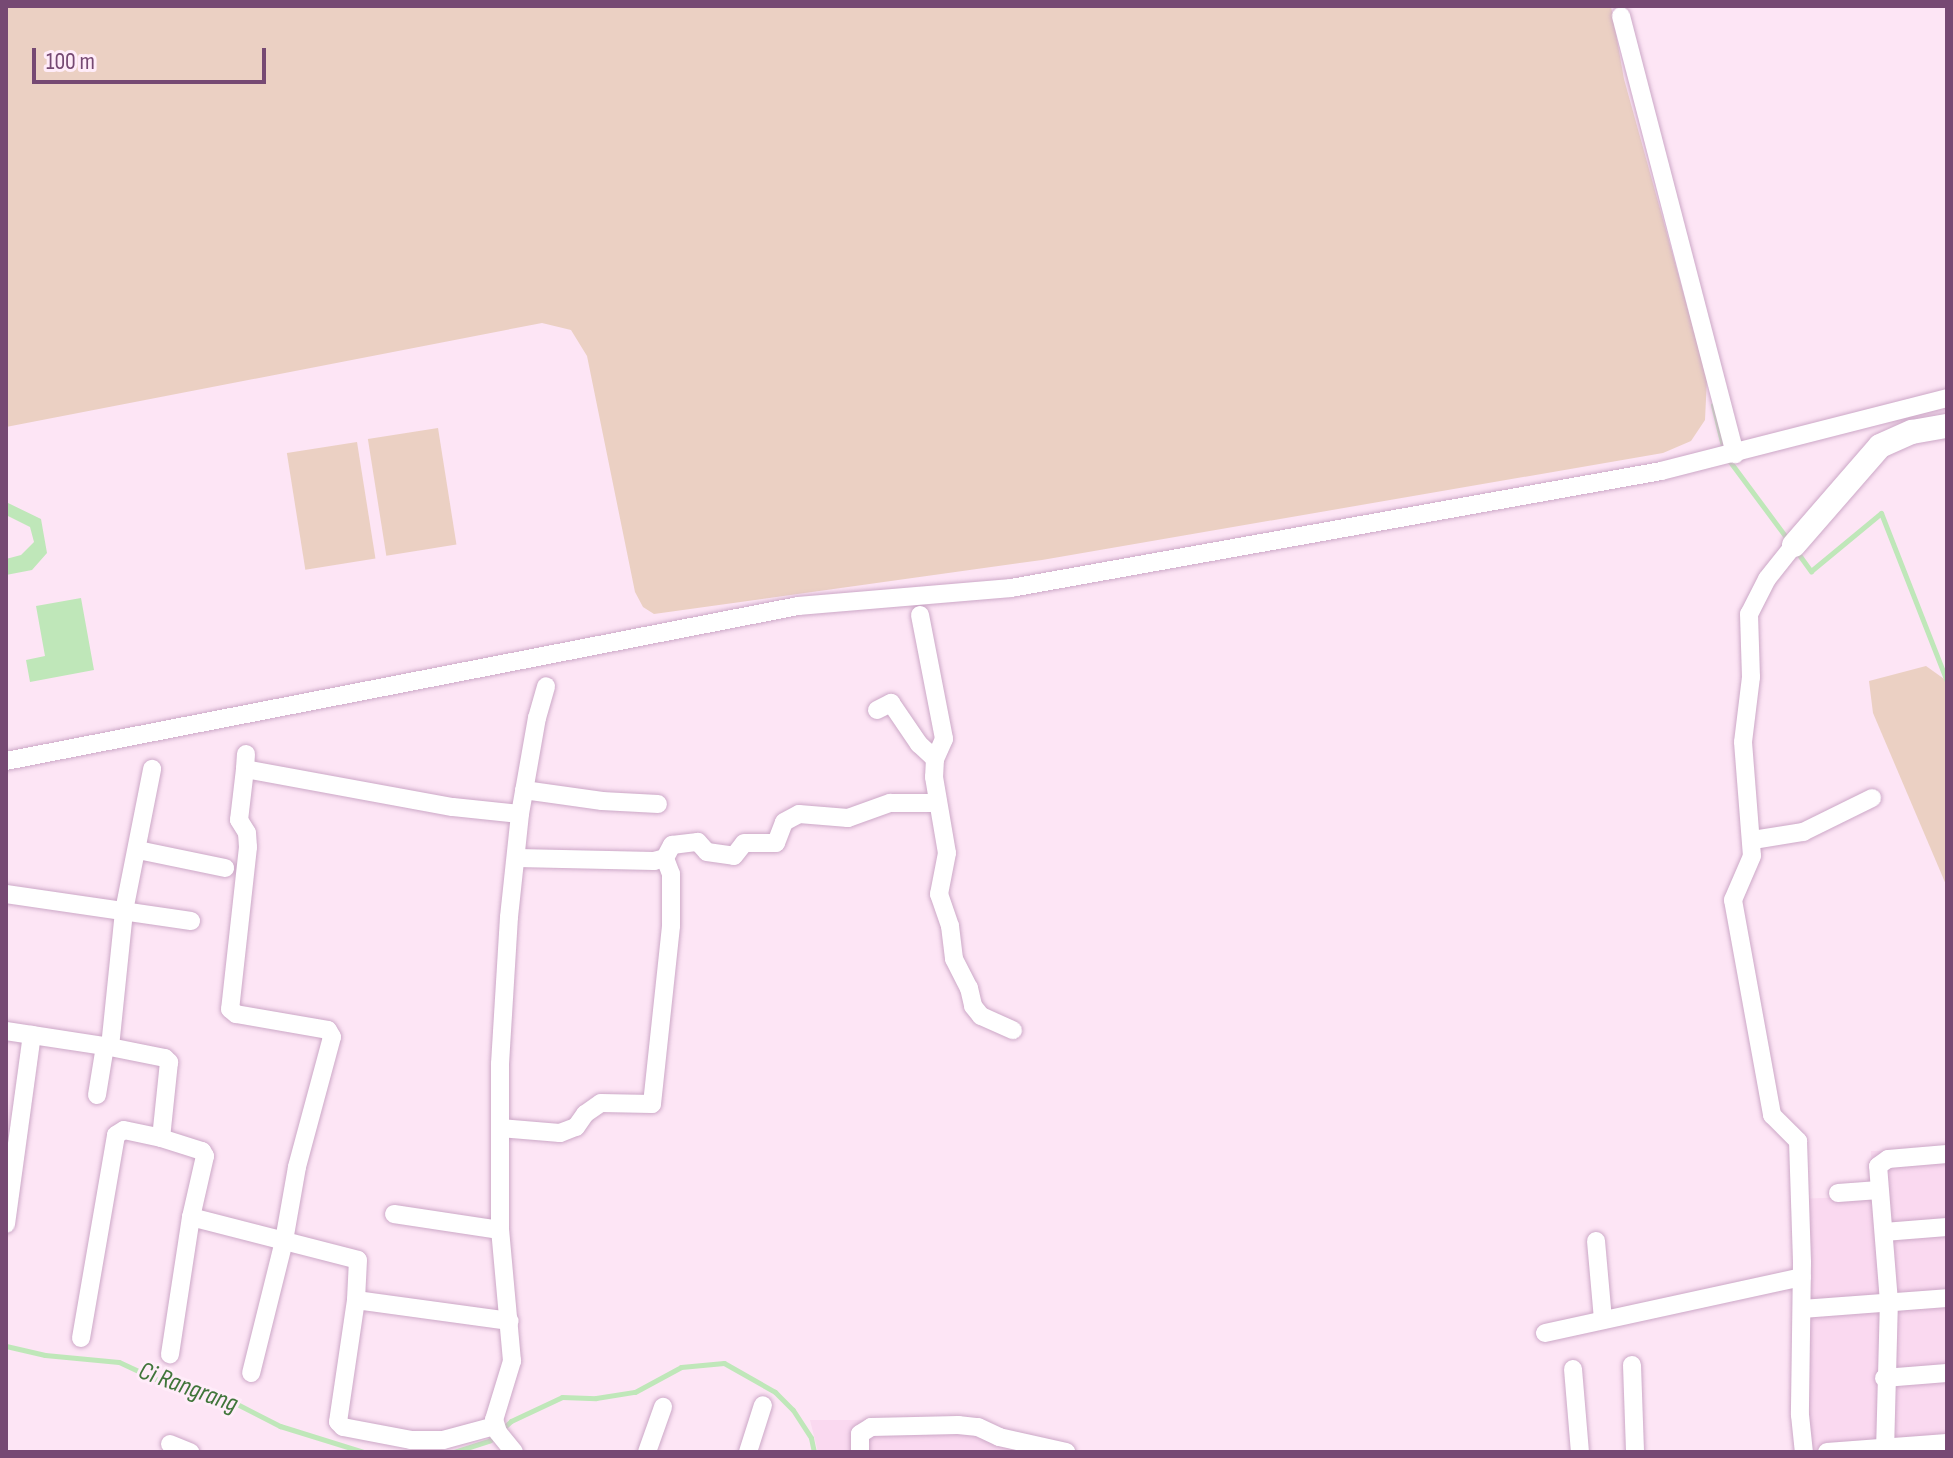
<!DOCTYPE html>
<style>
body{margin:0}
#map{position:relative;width:1953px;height:1458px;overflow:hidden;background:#fde5f5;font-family:"Sofia Sans Condensed",sans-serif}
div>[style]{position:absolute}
.residential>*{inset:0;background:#fad9f0}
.green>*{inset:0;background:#ebd0c3;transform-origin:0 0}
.water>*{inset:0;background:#bfe7b9}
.stream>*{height:5px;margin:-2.5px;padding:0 2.5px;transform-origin:2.5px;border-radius:2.5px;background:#bfe7b9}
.roads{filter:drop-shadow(0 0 2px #cca8c7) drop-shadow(0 0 2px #cca8c7)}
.street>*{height:18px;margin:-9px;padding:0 9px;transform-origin:9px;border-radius:9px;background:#fff}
.secondary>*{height:24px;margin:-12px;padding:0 12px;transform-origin:12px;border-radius:12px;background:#fff}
span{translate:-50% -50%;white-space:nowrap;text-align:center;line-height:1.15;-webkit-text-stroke:6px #ffecf9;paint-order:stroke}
.water-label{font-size:26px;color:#40753a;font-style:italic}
.frame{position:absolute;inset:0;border:8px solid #764973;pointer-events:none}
.scale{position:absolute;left:32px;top:48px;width:234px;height:36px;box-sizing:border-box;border:4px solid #764973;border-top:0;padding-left:10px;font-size:24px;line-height:28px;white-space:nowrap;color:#764973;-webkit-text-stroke:6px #ffecf9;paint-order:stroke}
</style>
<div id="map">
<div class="residential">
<div style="clip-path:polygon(1947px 1150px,1947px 1452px,1800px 1452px,1797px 1199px,1873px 1196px,1871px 1151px)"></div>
<div style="clip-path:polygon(810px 1420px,935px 1420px,1080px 1452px,818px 1452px)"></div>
</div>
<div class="green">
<div style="clip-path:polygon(6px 6px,1611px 6px,1624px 79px,1707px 378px,1705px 420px,1691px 441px,1663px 453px,1042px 560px,654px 614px,643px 607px,635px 592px,587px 356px,571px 330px,542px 323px,6px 427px)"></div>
<div style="left:438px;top:428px;width:118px;height:71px;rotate:81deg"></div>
<div style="left:357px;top:442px;width:118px;height:71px;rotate:81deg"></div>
<div style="clip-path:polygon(1926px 666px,1947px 681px,1947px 887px,1873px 713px,1869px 681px)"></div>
</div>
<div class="water">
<div style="clip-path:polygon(6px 502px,41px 519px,47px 553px,32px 570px,6px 575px,6px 559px,21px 555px,34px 542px,30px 527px,6px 515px)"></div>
<div style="clip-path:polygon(81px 598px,94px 670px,30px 682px,26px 660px,45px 656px,36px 606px)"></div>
</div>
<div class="stream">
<div style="left:1713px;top:405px;width:46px;rotate:76.3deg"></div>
<div style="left:1728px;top:459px;width:102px;rotate:53.4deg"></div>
<div style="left:1797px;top:552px;width:24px;rotate:54deg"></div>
<div style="left:1811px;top:571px;width:91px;rotate:-39.6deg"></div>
<div style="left:1881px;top:513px;width:180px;rotate:68.6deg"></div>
<div style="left:6px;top:1346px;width:40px;rotate:13deg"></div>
<div style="left:45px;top:1355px;width:74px;rotate:5.4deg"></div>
<div style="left:119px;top:1362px;width:50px;rotate:25deg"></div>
<div style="left:164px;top:1383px;width:74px;rotate:15.7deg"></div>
<div style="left:235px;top:1403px;width:51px;rotate:27.1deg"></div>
<div style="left:280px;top:1426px;width:88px;rotate:17.2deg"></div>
<div style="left:454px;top:1452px;width:38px;rotate:-18deg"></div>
<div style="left:490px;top:1440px;width:28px;rotate:-42deg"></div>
<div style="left:511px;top:1421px;width:56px;rotate:-25.2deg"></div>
<div style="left:562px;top:1397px;width:34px;rotate:2deg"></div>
<div style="left:596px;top:1398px;width:39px;rotate:-9deg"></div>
<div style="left:635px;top:1392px;width:52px;rotate:-28.5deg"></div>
<div style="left:681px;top:1367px;width:43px;rotate:-5.3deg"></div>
<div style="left:724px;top:1363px;width:59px;rotate:29.6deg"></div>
<div style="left:775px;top:1392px;width:25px;rotate:45deg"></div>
<div style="left:793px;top:1410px;width:33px;rotate:57deg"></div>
<div style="left:811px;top:1438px;width:14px;rotate:78deg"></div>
</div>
<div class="roads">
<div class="street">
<div style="left:1621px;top:16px;width:453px;rotate:75.4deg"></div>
<div style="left:1794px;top:545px;width:43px;rotate:128.5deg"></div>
<div style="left:1767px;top:579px;width:39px;rotate:117deg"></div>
<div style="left:1749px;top:614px;width:63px;rotate:88.2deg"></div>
<div style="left:1751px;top:677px;width:65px;rotate:97deg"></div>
<div style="left:1743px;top:742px;width:114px;rotate:85.5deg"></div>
<div style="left:1752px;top:856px;width:48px;rotate:113.4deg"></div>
<div style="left:1733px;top:900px;width:219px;rotate:79.7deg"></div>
<div style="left:1772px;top:1115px;width:37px;rotate:45deg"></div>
<div style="left:1798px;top:1141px;width:122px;rotate:88.1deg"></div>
<div style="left:1802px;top:1263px;width:152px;rotate:90.8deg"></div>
<div style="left:1800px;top:1415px;width:37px;rotate:84deg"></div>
<div style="left:920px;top:615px;width:126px;rotate:79deg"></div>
<div style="left:944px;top:739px;width:22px;rotate:114deg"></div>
<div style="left:935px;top:759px;width:18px;rotate:93deg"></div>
<div style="left:934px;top:777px;width:77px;rotate:80.3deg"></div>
<div style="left:947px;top:853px;width:42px;rotate:101deg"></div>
<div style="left:939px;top:894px;width:34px;rotate:71deg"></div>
<div style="left:950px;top:926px;width:33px;rotate:83deg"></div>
<div style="left:954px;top:959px;width:33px;rotate:63deg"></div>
<div style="left:969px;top:988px;width:18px;rotate:77deg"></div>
<div style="left:973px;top:1006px;width:13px;rotate:51deg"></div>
<div style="left:981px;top:1016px;width:35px;rotate:24deg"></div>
<div style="left:877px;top:710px;width:16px;rotate:-27deg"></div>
<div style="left:891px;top:703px;width:50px;rotate:55.7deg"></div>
<div style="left:919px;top:744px;width:22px;rotate:43deg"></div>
<div style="left:246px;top:754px;width:15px;rotate:94deg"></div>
<div style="left:245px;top:769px;width:211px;rotate:10.4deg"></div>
<div style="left:453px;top:807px;width:67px;rotate:6deg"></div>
<div style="left:6px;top:761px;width:807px;rotate:-11.07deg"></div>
<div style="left:798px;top:606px;width:214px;rotate:-4.8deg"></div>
<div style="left:1011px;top:588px;width:660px;rotate:-10.2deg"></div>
<div style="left:1661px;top:471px;width:295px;rotate:-14.3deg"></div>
<div style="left:245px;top:769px;width:51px;rotate:96.7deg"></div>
<div style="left:239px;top:820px;width:15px;rotate:58deg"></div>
<div style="left:247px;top:833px;width:14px;rotate:86deg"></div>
<div style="left:248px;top:847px;width:163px;rotate:96.3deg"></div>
<div style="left:230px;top:1009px;width:8px;rotate:40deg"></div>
<div style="left:236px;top:1014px;width:93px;rotate:9.9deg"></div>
<div style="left:328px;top:1030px;width:8px;rotate:60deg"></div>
<div style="left:332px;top:1037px;width:135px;rotate:105.1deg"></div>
<div style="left:297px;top:1167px;width:75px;rotate:100deg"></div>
<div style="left:284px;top:1241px;width:136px;rotate:104deg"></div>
<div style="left:524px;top:790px;width:79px;rotate:8deg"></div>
<div style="left:602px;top:801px;width:56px;rotate:3.1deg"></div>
<div style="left:1753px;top:840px;width:51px;rotate:-9.1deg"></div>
<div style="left:1803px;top:832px;width:77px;rotate:-26.2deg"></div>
<div style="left:138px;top:850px;width:89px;rotate:11.7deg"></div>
<div style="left:517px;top:858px;width:137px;rotate:1.3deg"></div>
<div style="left:654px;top:861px;width:11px;rotate:-15deg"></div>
<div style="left:665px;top:858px;width:15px;rotate:-62deg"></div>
<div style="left:672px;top:845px;width:26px;rotate:-7deg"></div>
<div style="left:698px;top:842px;width:13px;rotate:48deg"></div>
<div style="left:707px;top:852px;width:27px;rotate:8deg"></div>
<div style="left:734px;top:856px;width:16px;rotate:-52deg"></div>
<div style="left:744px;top:843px;width:32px"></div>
<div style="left:776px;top:843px;width:22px;rotate:-69deg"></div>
<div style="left:784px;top:822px;width:17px;rotate:-28deg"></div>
<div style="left:799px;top:814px;width:49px;rotate:4.7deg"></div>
<div style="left:848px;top:818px;width:45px;rotate:-19.7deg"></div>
<div style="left:890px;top:803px;width:47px"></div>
<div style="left:6px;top:894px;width:187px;rotate:8.3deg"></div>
<div style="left:6px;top:1031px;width:105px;rotate:8.7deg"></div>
<div style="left:110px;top:1047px;width:56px;rotate:11.3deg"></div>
<div style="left:165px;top:1058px;width:6px;rotate:45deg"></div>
<div style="left:169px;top:1062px;width:76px;rotate:96deg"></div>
<div style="left:161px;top:1138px;width:43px;rotate:17.6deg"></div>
<div style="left:202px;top:1151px;width:6px;rotate:59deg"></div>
<div style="left:205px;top:1156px;width:63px;rotate:102.9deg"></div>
<div style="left:191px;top:1217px;width:139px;rotate:98.7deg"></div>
<div style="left:110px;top:1047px;width:137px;rotate:-84.1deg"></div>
<div style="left:124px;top:911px;width:145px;rotate:-78.8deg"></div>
<div style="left:97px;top:1095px;width:50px;rotate:-80.7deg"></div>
<div style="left:500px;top:1128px;width:60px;rotate:4.8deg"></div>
<div style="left:560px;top:1133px;width:17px;rotate:-21deg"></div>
<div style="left:576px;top:1127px;width:16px;rotate:-55deg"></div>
<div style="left:585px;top:1114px;width:19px;rotate:-35deg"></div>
<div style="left:601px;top:1103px;width:51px;rotate:1.1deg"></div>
<div style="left:652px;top:1104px;width:179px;rotate:-83.9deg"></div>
<div style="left:671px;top:926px;width:52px;rotate:-90deg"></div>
<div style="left:671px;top:874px;width:17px;rotate:-111deg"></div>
<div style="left:1838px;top:1193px;width:41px;rotate:-4.2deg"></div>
<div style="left:394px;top:1214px;width:107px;rotate:8.6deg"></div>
<div style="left:191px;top:1217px;width:172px;rotate:14.4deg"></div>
<div style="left:358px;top:1260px;width:40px;rotate:92.9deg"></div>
<div style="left:356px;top:1300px;width:123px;rotate:98.4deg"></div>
<div style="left:338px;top:1422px;width:7px;rotate:45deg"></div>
<div style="left:343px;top:1427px;width:69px;rotate:10.8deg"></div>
<div style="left:411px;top:1440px;width:32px"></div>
<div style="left:443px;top:1440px;width:54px;rotate:-15.1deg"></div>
<div style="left:6px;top:1224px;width:191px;rotate:-82.2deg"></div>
<div style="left:1884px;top:1232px;width:63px;rotate:-4.5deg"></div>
<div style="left:1596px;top:1241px;width:79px;rotate:84.9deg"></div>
<div style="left:356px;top:1300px;width:155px;rotate:7.8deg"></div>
<div style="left:1802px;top:1309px;width:145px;rotate:-4.3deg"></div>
<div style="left:1545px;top:1333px;width:263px;rotate:-12.3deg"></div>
<div style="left:81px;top:1338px;width:206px;rotate:-80.2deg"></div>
<div style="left:116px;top:1135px;width:9px;rotate:-32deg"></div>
<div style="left:124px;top:1130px;width:38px;rotate:12deg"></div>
<div style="left:1632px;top:1365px;width:87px;rotate:88deg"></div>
<div style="left:1573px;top:1369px;width:83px;rotate:85.2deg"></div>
<div style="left:1884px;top:1378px;width:63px;rotate:-4.5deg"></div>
<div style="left:170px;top:1444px;width:22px;rotate:22deg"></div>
<div style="left:514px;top:1452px;width:26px;rotate:-129deg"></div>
<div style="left:498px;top:1432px;width:13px;rotate:-108deg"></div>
<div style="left:494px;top:1420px;width:62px;rotate:-73deg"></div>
<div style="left:512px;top:1361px;width:132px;rotate:-95.2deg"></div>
<div style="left:500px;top:1230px;width:166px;rotate:-90deg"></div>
<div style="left:500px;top:1064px;width:147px;rotate:-86.5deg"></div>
<div style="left:509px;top:917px;width:104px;rotate:-83.9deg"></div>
<div style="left:520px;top:814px;width:97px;rotate:-80deg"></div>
<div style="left:537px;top:718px;width:33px;rotate:-74deg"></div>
<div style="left:647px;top:1452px;width:48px;rotate:-70.4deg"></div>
<div style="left:748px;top:1452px;width:49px;rotate:-72.3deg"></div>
<div style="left:860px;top:1452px;width:18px;rotate:-90deg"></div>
<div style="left:860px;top:1434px;width:13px;rotate:-32deg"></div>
<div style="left:871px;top:1427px;width:87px;rotate:-1.3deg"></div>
<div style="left:958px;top:1425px;width:20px;rotate:6deg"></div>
<div style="left:978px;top:1427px;width:23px;rotate:25deg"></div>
<div style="left:999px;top:1437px;width:69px;rotate:12.6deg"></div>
<div style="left:1827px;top:1452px;width:120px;rotate:-4.3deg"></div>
<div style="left:1885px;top:1452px;width:150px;rotate:-88.5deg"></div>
<div style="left:1889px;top:1302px;width:136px;rotate:-94.6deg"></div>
<div style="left:1878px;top:1166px;width:12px;rotate:-35deg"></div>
<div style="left:1888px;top:1159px;width:59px;rotate:-4.8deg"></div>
</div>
<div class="secondary">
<div style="left:1794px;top:545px;width:131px;rotate:-49deg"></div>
<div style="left:1880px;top:446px;width:35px;rotate:-24deg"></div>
<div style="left:1912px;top:432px;width:36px;rotate:-10deg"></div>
</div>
</div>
<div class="water-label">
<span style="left:188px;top:1388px;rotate:20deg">Ci Rangrang</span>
</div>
<div class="frame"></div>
<div class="scale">100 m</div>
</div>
